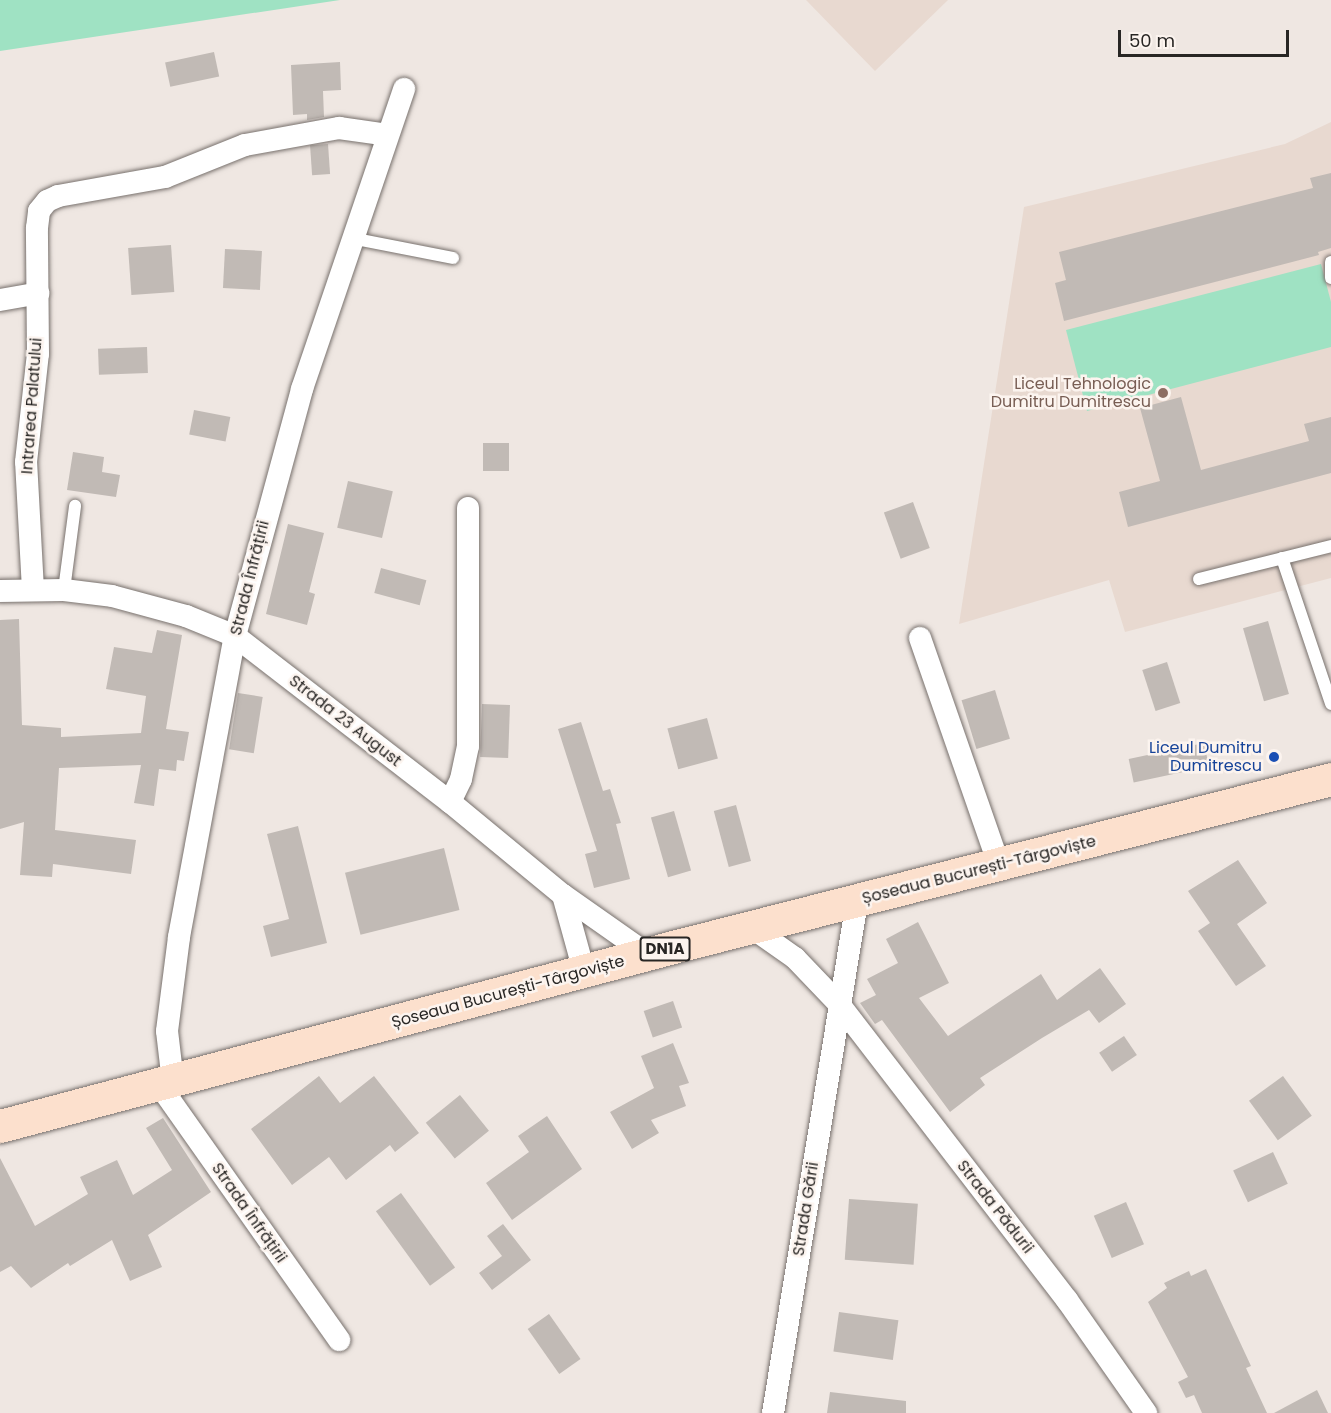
<!DOCTYPE html>
<meta charset="utf-8">
<style>
body{margin:0}
#map{position:relative;width:1331px;height:1413px;overflow:hidden;background:#efe7e2;font-family:Poppins,sans-serif}
div>[style]{position:absolute}
.built>*{inset:0;background:#e8d9d0}
.green>*{inset:0;background:#9fe2c3}
.building>*{inset:0;background:#c1bab5;transform-origin:0 0}
.roads{filter:drop-shadow(0 0 2px #78716d) drop-shadow(0 0 2px #78716d)}
.lane>*{height:12px;margin:-6px;padding:0 6px;transform-origin:6px;border-radius:6px;background:#fff}
.street>*{height:22px;margin:-11px;padding:0 11px;transform-origin:11px;border-radius:11px;background:#fff}
.primary>*{height:33px;margin:-16.5px;padding:0 16.5px;transform-origin:16.5px;border-radius:16.5px;background:#fce0cd}
.dots>*{width:16px;height:16px;translate:-50% -50%;box-sizing:border-box;border:3px solid #fcf4ef;border-radius:50%}
span{translate:-50% -50%;white-space:nowrap;text-align:center;line-height:1.15;-webkit-text-stroke:5px #fcf4ef;paint-order:stroke}
.shield-label span{padding:2px 4px;background:#fcf4ef;border:2px solid;border-radius:4px;-webkit-text-stroke-width:0}
.shield-label{font-size:15px;color:#282624;font-weight:700}
.education-label{font-size:16px;color:#785e54}
.right{translate:-100% -50%;text-align:right}
.street-label{font-size:16px;color:#282624}
.transit-label{font-size:16px;color:#164399}
.scale{position:absolute;left:1118px;top:30px;width:171px;height:27px;box-sizing:border-box;border:3px solid #282624;border-top:0;padding-left:8px;font-size:18px;line-height:21px;white-space:nowrap;color:#282624;-webkit-text-stroke:4px #fcf4ef;paint-order:stroke}
</style>
<div id="map">
<div class="built">
<div style="clip-path:polygon(806px 0,948px 0,875px 71px)"></div>
<div style="clip-path:polygon(1331px 122px,1331px 578px,1125px 632px,1109px 580px,959px 624px,1024px 207px,1285px 144px)"></div>
</div>
<div class="green">
<div style="clip-path:polygon(0 0,340px 0,0 51px)"></div>
<div style="clip-path:polygon(1321px 264px,1331px 302px,1331px 347px,1087px 411px,1066px 330px)"></div>
</div>
<div class="building">
<div style="left:214px;top:52px;width:25px;height:50px;rotate:78deg"></div>
<div style="clip-path:polygon(340px 62px,341px 90px,323px 91px,324px 117px,307px 120px,307px 114px,293px 115px,291px 65px)"></div>
<div style="left:328px;top:144px;width:30px;height:18px;rotate:86deg"></div>
<div style="clip-path:polygon(1331px 173px,1331px 248px,1318px 252px,1319px 255px,1064px 321px,1055px 283px,1066px 280px,1059px 252px,1313px 188px,1310px 178px)"></div>
<div style="left:171px;top:245px;width:47px;height:43px;rotate:86deg"></div>
<div style="left:225px;top:249px;width:37px;height:39px;rotate:3deg"></div>
<div style="left:147px;top:347px;width:26px;height:49px;rotate:88deg"></div>
<div style="clip-path:polygon(1181px 397px,1201px 470px,1309px 441px,1304px 424px,1331px 417px,1331px 473px,1128px 527px,1119px 492px,1160px 481px,1140px 408px)"></div>
<div style="left:194px;top:410px;width:37px;height:25px;rotate:11deg"></div>
<div style="left:509px;top:443px;width:28px;height:26px;rotate:90deg"></div>
<div style="clip-path:polygon(73px 452px,104px 457px,102px 472px,120px 475px,116px 497px,67px 490px)"></div>
<div style="left:348px;top:481px;width:46px;height:48px;rotate:13deg"></div>
<div style="left:913px;top:502px;width:49px;height:31px;rotate:70deg"></div>
<div style="clip-path:polygon(288px 524px,324px 533px,309px 592px,315px 594px,307px 625px,266px 614px)"></div>
<div style="left:381px;top:568px;width:47px;height:26px;rotate:15deg"></div>
<div style="clip-path:polygon(19px 619px,22px 725px,61px 728px,61px 737px,141px 733px,146px 696px,106px 689px,114px 647px,152px 653px,157px 630px,182px 635px,166px 729px,189px 732px,184px 761px,177px 760px,176px 771px,159px 769px,154px 806px,134px 803px,141px 765px,59px 768px,55px 830px,136px 840px,131px 874px,53px 864px,52px 877px,20px 875px,24px 822px,0 829px,0 620px)"></div>
<div style="left:1268px;top:621px;width:76px;height:26px;rotate:74deg"></div>
<div style="left:1167px;top:662px;width:43px;height:26px;rotate:72deg"></div>
<div style="left:995px;top:690px;width:51px;height:35px;rotate:73deg"></div>
<div style="left:238px;top:693px;width:25px;height:57px;rotate:9deg"></div>
<div style="left:482px;top:704px;width:28px;height:53px;rotate:2deg"></div>
<div style="left:707px;top:718px;width:42px;height:41px;rotate:75deg"></div>
<div style="clip-path:polygon(581px 722px,603px 791px,610px 789px,621px 823px,616px 824px,630px 879px,594px 888px,585px 854px,597px 851px,558px 729px)"></div>
<div style="left:1204px;top:743px;width:24px;height:77px;rotate:78deg"></div>
<div style="left:736px;top:805px;width:58px;height:23px;rotate:75deg"></div>
<div style="left:674px;top:811px;width:62px;height:24px;rotate:74deg"></div>
<div style="clip-path:polygon(298px 826px,327px 943px,271px 957px,263px 926px,289px 919px,267px 834px)"></div>
<div style="left:444px;top:848px;width:64px;height:102px;rotate:76deg"></div>
<div style="clip-path:polygon(1238px 860px,1267px 903px,1237px 924px,1266px 966px,1236px 986px,1198px 931px,1210px 923px,1188px 891px)"></div>
<div style="clip-path:polygon(918px 922px,949px 983px,919px 998px,948px 1036px,1041px 974px,1057px 1000px,1100px 968px,1126px 1004px,1099px 1023px,1089px 1010px,1042px 1038px,980px 1078px,985px 1085px,950px 1112px,882px 1020px,875px 1024px,860px 1003px,876px 995px,867px 979px,898px 963px,886px 939px)"></div>
<div style="left:673px;top:1001px;width:28px;height:31px;rotate:71deg"></div>
<div style="left:1124px;top:1036px;width:23px;height:30px;rotate:56deg"></div>
<div style="clip-path:polygon(673px 1043px,689px 1083px,679px 1086px,686px 1106px,651px 1120px,659px 1133px,632px 1149px,610px 1112px,654px 1088px,641px 1056px)"></div>
<div style="clip-path:polygon(319px 1076px,340px 1103px,374px 1076px,419px 1133px,395px 1152px,390px 1145px,346px 1180px,329px 1157px,292px 1185px,251px 1129px)"></div>
<div style="left:1283px;top:1076px;width:49px;height:42px;rotate:54deg"></div>
<div style="left:460px;top:1095px;width:46px;height:44px;rotate:51deg"></div>
<div style="clip-path:polygon(547px 1116px,582px 1169px,512px 1220px,486px 1183px,529px 1152px,518px 1136px)"></div>
<div style="clip-path:polygon(163px 1118px,211px 1192px,148px 1235px,162px 1267px,130px 1281px,112px 1240px,70px 1266px,68px 1263px,31px 1288px,11px 1266px,0 1272px,0 1158px,35px 1226px,88px 1194px,80px 1177px,117px 1160px,133px 1195px,172px 1170px,146px 1128px)"></div>
<div style="left:1273px;top:1152px;width:35px;height:44px;rotate:65deg"></div>
<div style="left:401px;top:1193px;width:92px;height:31px;rotate:54deg"></div>
<div style="left:849px;top:1199px;width:69px;height:61px;rotate:4deg"></div>
<div style="left:1126px;top:1202px;width:46px;height:35px;rotate:67deg"></div>
<div style="clip-path:polygon(503px 1224px,531px 1260px,492px 1290px,479px 1273px,502px 1256px,487px 1236px)"></div>
<div style="clip-path:polygon(1206px 1269px,1251px 1366px,1246px 1368px,1267px 1413px,1202px 1413px,1194px 1395px,1186px 1398px,1178px 1382px,1188px 1377px,1148px 1302px,1167px 1288px,1164px 1283px,1189px 1271px,1191px 1276px)"></div>
<div style="left:839px;top:1312px;width:60px;height:40px;rotate:8deg"></div>
<div style="left:549px;top:1314px;width:55px;height:26px;rotate:55deg"></div>
<div style="clip-path:polygon(1317px 1390px,1328px 1413px,1274px 1413px)"></div>
<div style="clip-path:polygon(830px 1392px,906px 1401px,906px 1413px,827px 1413px)"></div>
</div>
<div class="roads">
<div class="lane">
<div style="left:351px;top:238px;width:104px;rotate:11.1deg"></div>
<div style="left:1331px;top:262px;width:16px;rotate:90deg"></div>
<div style="left:1282px;top:558px;width:154px;rotate:71.4deg"></div>
<div style="left:1199px;top:579px;width:136px;rotate:-14deg"></div>
<div style="left:64px;top:590px;width:85px;rotate:-82.5deg"></div>
</div>
<div class="street">
<div style="left:0;top:300px;width:39px;rotate:-10deg"></div>
<div style="left:33px;top:590px;width:128px;rotate:-93.1deg"></div>
<div style="left:26px;top:462px;width:109px;rotate:-83.7deg"></div>
<div style="left:38px;top:354px;width:126px;rotate:-90.5deg"></div>
<div style="left:37px;top:228px;width:17px;rotate:-83deg"></div>
<div style="left:39px;top:211px;width:13px;rotate:-51deg"></div>
<div style="left:47px;top:201px;width:12px;rotate:-24deg"></div>
<div style="left:58px;top:196px;width:109px;rotate:-10.1deg"></div>
<div style="left:165px;top:177px;width:86px;rotate:-21.8deg"></div>
<div style="left:245px;top:145px;width:96px;rotate:-10.3deg"></div>
<div style="left:339px;top:128px;width:49px;rotate:8.1deg"></div>
<div style="left:0;top:591px;width:64px;rotate:-0.9deg"></div>
<div style="left:64px;top:590px;width:48px;rotate:7.1deg"></div>
<div style="left:112px;top:596px;width:77px;rotate:15.1deg"></div>
<div style="left:186px;top:616px;width:53px;rotate:22.2deg"></div>
<div style="left:235px;top:636px;width:272px;rotate:37.7deg"></div>
<div style="left:450px;top:802px;width:146px;rotate:39.5deg"></div>
<div style="left:563px;top:895px;width:103px;rotate:35.1deg"></div>
<div style="left:920px;top:638px;width:240px;rotate:70.8deg"></div>
<div style="left:450px;top:802px;width:25px;rotate:-64deg"></div>
<div style="left:461px;top:779px;width:34px;rotate:-78deg"></div>
<div style="left:468px;top:746px;width:238px;rotate:-90deg"></div>
<div style="left:563px;top:895px;width:79px;rotate:74.6deg"></div>
<div style="left:751px;top:927px;width:54px;rotate:35.2deg"></div>
<div style="left:795px;top:958px;width:64px;rotate:46.3deg"></div>
<div style="left:839px;top:1004px;width:374px;rotate:52.4deg"></div>
<div style="left:1067px;top:1300px;width:138px;rotate:55deg"></div>
<div style="left:173px;top:1082px;width:51px;rotate:-96.7deg"></div>
<div style="left:167px;top:1031px;width:95px;rotate:-82.7deg"></div>
<div style="left:179px;top:937px;width:306px;rotate:-79.5deg"></div>
<div style="left:235px;top:636px;width:256px;rotate:-74.8deg"></div>
<div style="left:302px;top:389px;width:317px;rotate:-71.2deg"></div>
<div style="left:160px;top:1086px;width:311px;rotate:54.8deg"></div>
<div style="left:773px;top:1413px;width:518px;rotate:-80.67deg"></div>
</div>
<div class="primary">
<div style="left:0;top:1126px;width:696px;rotate:-14.89deg"></div>
<div style="left:673px;top:947px;width:679px;rotate:-14.32deg"></div>
</div>
</div>
<div class="dots">
<div style="left:1163px;top:393px;background:#8d6e63"></div>
<div style="left:1274px;top:757px;background:#1a4fb4"></div>
</div>
<div class="shield-label">
<span style="left:665px;top:949px">DN1A</span>
</div>
<div class="education-label">
<span class="right" style="left:1151px;top:393px">Liceul Tehnologic<br>Dumitru Dumitrescu</span>
</div>
<div class="street-label">
<span style="left:32px;top:406px;rotate:-86deg">Intrarea Palatului</span>
<span style="left:250px;top:578px;rotate:-76deg">Strada Înfrățirii</span>
<span style="left:345px;top:721px;rotate:38deg">Strada 23 August</span>
<span style="left:979px;top:870px;rotate:-14deg">Șoseaua București-Târgoviște</span>
<span style="left:508px;top:992px;rotate:-15deg">Șoseaua București-Târgoviște</span>
<span style="left:995px;top:1207px;rotate:52deg">Strada Pădurii</span>
<span style="left:806px;top:1209px;rotate:-81deg">Strada Gării</span>
<span style="left:249px;top:1213px;rotate:55deg">Strada Înfrățirii</span>
</div>
<div class="transit-label">
<span class="right" style="left:1262px;top:757px">Liceul Dumitru<br>Dumitrescu</span>
</div>
<div class="scale">50 m</div>
</div>
